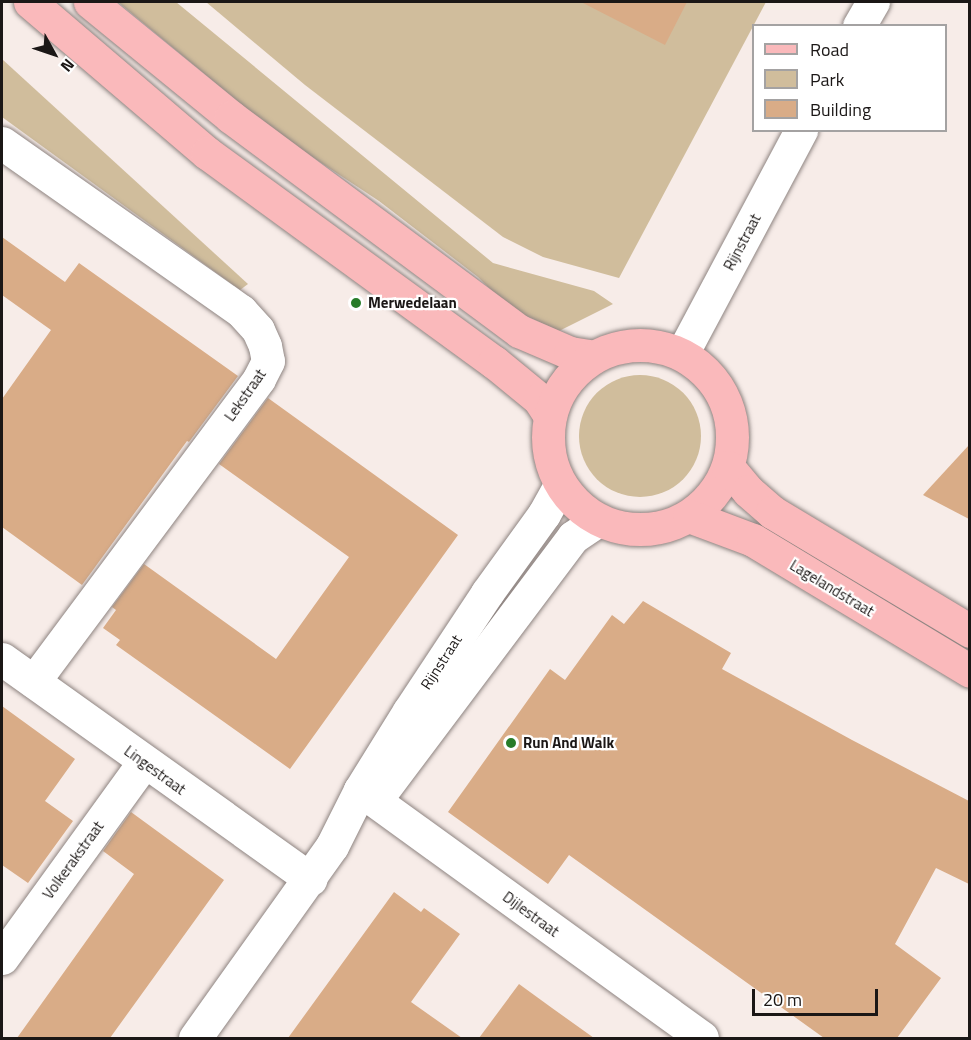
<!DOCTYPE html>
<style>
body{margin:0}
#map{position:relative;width:971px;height:1040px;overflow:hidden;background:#f7ece8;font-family:"Titillium Web",sans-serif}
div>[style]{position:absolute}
.green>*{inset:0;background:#d0bd9c}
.round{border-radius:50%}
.building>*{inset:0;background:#d9ac87}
.roads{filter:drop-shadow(0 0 2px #8e8481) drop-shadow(0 0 2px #8e8481)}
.minor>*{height:33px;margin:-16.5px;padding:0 16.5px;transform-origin:16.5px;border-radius:16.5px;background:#fff}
.major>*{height:33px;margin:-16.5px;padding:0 16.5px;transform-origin:16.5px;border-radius:16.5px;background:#fab9bb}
.major>.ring{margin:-16.5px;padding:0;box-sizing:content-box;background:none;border:33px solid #fab9bb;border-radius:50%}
.dots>*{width:16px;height:16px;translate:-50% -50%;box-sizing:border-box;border:3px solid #fff;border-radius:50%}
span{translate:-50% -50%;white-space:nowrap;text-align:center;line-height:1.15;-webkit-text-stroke:4.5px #fff;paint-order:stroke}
.street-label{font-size:15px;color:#1b1716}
.poi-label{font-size:15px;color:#1b1716;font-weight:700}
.left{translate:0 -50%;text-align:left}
.frame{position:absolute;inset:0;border:3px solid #1b1716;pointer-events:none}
.legend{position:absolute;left:752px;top:24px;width:195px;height:108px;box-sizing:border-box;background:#fff;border:2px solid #a4a2a2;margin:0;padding:8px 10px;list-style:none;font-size:18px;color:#1b1716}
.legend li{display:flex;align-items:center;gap:12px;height:30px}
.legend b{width:30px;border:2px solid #a4a2a2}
.north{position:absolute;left:24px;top:24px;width:60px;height:60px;-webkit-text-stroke:4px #fff;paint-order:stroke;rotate:130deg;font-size:16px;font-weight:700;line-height:24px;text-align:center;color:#1b1716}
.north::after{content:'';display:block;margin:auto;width:21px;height:27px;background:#1b1716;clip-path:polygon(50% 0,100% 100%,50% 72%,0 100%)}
.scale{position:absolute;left:752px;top:989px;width:126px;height:27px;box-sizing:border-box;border:3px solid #1b1716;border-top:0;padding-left:8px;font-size:18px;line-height:21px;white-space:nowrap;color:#1b1716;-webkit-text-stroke:4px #fff;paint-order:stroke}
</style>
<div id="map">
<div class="green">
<div style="clip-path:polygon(118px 2px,176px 2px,493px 263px,594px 291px,613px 304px,559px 331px,509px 308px,478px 277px,379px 201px,273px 131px)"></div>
<div style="clip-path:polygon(206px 2px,766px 2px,619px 278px,543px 257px,503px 237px,305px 85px)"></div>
<div style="clip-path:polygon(2px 59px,248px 284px,240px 290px,2px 117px)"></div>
<div class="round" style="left:579px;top:375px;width:122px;height:122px"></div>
</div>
<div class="building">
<div style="clip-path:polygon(581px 2px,687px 2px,665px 45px)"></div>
<div style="clip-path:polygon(2px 237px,65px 282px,79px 263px,238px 376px,189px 442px,187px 441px,82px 585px,2px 527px,2px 399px,51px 330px,2px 295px)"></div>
<div style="clip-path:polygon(268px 398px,458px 535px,290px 769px,116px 645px,120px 640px,103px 628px,116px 610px,112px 607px,144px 564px,276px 659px,349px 557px,219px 464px)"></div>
<div style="clip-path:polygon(969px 445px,969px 519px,923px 495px)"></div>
<div style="clip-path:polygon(643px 601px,731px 653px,722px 669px,852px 740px,969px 801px,969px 884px,936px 868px,895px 944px,941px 978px,897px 1038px,824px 1038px,569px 855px,548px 884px,448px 812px,550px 669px,565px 680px,612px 615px,624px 624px)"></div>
<div style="clip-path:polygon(2px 706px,75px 759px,45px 801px,73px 821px,28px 883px,2px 865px)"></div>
<div style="clip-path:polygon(131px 812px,224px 880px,110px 1038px,17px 1038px,134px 874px,103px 851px)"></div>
<div style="clip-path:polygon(394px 892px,421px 912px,424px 908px,460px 934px,411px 1002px,462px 1038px,288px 1038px)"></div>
<div style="clip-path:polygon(519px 984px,552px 1008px,594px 1038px,479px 1038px)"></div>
</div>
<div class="roads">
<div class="minor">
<div style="left:859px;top:26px;width:28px;rotate:-60deg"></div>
<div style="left:2px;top:143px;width:292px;rotate:35.1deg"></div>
<div style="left:241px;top:311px;width:25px;rotate:48deg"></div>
<div style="left:258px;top:330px;width:17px;rotate:66deg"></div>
<div style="left:265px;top:346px;width:15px;rotate:79deg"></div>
<div style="left:268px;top:361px;width:20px;rotate:117deg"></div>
<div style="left:259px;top:379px;width:377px;rotate:126.7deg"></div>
<div style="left:682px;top:354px;width:254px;rotate:-62deg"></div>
<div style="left:2px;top:659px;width:379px;rotate:35.5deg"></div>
<div style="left:360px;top:790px;width:422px;rotate:35.9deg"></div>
<div style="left:380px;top:794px;width:321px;rotate:-53.1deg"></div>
<div style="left:573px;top:537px;width:30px;rotate:-34deg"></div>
<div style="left:2px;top:958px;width:242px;rotate:-54.1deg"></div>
<div style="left:195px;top:1038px;width:236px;rotate:-54.5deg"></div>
<div style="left:332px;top:846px;width:63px;rotate:-63.4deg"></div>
<div style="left:360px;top:790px;width:93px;rotate:-58.2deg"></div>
<div style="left:409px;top:711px;width:141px;rotate:-56.5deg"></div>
<div style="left:487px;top:593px;width:97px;rotate:-54.2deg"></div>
<div style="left:544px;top:514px;width:33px;rotate:-61deg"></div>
</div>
<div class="major">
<div style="left:30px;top:2px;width:233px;rotate:40.5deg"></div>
<div style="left:207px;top:153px;width:355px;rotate:36.1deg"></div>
<div style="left:494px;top:362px;width:58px;rotate:39.4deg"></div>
<div style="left:539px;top:399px;width:20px;rotate:57deg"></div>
<div style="left:90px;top:2px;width:182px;rotate:39.2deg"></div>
<div style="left:231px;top:117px;width:359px;rotate:36.6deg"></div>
<div style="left:519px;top:331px;width:56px;rotate:23.3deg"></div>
<div style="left:570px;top:353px;width:24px;rotate:9deg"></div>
<div class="ring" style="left:548px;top:345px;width:151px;height:151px"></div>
<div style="left:728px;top:467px;width:31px;rotate:50deg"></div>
<div style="left:748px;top:491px;width:32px;rotate:41deg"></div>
<div style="left:772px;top:512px;width:231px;rotate:31deg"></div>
<div style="left:689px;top:516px;width:68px;rotate:20.6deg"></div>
<div style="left:753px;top:540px;width:253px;rotate:31.1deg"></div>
</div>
</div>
<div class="dots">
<div style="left:356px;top:303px;background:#287c29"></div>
<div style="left:511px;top:743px;background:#287c29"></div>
</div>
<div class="street-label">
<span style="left:742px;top:242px;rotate:-62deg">Rijnstraat</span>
<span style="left:245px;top:395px;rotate:-55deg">Lekstraat</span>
<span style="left:832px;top:588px;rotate:31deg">Lagelandstraat</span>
<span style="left:441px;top:662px;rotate:-57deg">Rijnstraat</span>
<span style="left:155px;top:770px;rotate:36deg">Lingestraat</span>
<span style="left:73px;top:860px;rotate:-54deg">Volkerakstraat</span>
<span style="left:531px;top:914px;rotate:36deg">Dijlestraat</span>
</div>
<div class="poi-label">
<span class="left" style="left:368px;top:303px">Merwedelaan</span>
<span class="left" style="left:523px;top:743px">Run And Walk</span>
</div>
<div class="frame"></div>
<ul class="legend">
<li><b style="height:8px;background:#fab9bb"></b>Road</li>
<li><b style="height:16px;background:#d0bd9c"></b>Park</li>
<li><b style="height:16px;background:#d9ac87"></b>Building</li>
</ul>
<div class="north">N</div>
<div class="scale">20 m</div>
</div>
